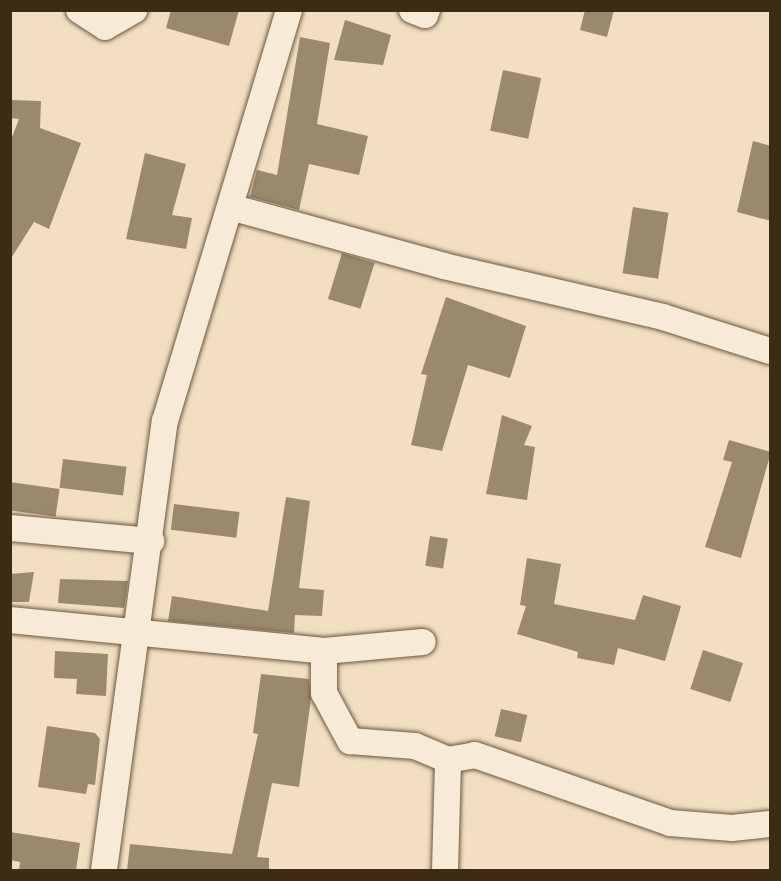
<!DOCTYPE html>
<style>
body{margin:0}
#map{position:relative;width:781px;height:881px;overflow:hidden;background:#f2dfc2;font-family:"IM FELL French Canon",serif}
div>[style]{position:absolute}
.building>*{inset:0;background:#9b896e;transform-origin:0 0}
.roads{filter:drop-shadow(0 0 2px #6a583f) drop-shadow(0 0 2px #6a583f)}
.street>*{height:26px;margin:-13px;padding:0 13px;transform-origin:13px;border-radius:13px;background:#f7ead7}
span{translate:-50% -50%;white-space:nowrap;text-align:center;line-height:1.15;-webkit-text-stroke:4.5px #f7ead7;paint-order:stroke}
.frame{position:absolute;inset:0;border:12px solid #3d2b13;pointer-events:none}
</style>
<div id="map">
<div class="building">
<div style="clip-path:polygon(171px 10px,239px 10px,229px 46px,166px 28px)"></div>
<div style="clip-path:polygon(585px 10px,614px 10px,607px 37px,580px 30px)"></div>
<div style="clip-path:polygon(345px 20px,391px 35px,383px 65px,334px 60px)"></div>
<div style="clip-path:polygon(300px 37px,330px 43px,317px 124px,368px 136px,359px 175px,309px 164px,299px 210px,250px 197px,257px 170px,277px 175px)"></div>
<div style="left:503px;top:70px;width:39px;height:62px;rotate:12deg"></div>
<div style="clip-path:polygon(10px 100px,41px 101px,40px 128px,81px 143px,49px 229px,34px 222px,10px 260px,10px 142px,19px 119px,10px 118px)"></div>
<div style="clip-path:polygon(753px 141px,771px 146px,771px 221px,737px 212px)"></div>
<div style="clip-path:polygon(145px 153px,186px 164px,172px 215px,192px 218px,186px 249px,126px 239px)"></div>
<div style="left:633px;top:207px;width:36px;height:67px;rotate:9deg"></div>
<div style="left:342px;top:253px;width:34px;height:48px;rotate:17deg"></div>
<div style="clip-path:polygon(446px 297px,526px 326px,510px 378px,468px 365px,442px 451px,411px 445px,427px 375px,421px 374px)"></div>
<div style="clip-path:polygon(502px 415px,532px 426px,524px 445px,535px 447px,527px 500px,486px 494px)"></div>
<div style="clip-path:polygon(729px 440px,771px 452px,741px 558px,705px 547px,732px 462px,723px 460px)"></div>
<div style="left:63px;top:459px;width:64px;height:29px;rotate:7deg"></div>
<div style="left:10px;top:482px;width:50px;height:28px;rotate:8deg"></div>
<div style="clip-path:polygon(286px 497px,310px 501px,299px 588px,324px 590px,322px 616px,295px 615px,294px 633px,168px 621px,172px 596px,268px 611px)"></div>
<div style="left:174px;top:504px;width:66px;height:26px;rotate:7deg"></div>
<div style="left:430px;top:536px;width:18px;height:30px;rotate:9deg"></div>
<div style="clip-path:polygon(527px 558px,561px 564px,554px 604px,635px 620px,643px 595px,681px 606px,665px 661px,618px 648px,614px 665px,577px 658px,578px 652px,517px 634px,526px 606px,520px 605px)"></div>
<div style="clip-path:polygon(34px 572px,29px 602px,10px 602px,10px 574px)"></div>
<div style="clip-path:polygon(60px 579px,128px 581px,124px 608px,58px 603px)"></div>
<div style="left:703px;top:650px;width:42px;height:41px;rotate:18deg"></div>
<div style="clip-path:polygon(55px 651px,108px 654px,106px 696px,76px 694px,77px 679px,54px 678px)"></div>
<div style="clip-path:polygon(261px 674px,309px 679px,311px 699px,299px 787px,272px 783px,257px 857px,269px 858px,269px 870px,127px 870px,130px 844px,232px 854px,258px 734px,253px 733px)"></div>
<div style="left:501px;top:709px;width:27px;height:28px;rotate:13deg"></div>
<div style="clip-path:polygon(47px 726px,95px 733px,100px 739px,95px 785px,88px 784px,86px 794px,38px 787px)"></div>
<div style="clip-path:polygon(10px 832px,80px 843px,76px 870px,19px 870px,20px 862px,10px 860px)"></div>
</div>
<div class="roads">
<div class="street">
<div style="left:79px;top:10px;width:31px;rotate:33deg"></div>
<div style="left:105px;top:27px;width:34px;rotate:-30deg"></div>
<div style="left:412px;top:10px;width:14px;rotate:21deg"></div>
<div style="left:425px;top:15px;width:5px;rotate:-68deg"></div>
<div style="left:230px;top:207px;width:222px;rotate:15.4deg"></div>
<div style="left:444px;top:266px;width:225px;rotate:13.1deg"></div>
<div style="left:663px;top:317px;width:112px;rotate:17.6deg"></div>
<div style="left:10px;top:528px;width:142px;rotate:5.3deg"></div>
<div style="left:10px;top:620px;width:316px;rotate:5.6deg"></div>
<div style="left:324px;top:651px;width:99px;rotate:-5.2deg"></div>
<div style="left:324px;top:651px;width:42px;rotate:90deg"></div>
<div style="left:324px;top:693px;width:55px;rotate:61.6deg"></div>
<div style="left:350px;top:741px;width:65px;rotate:4.4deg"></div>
<div style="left:415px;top:746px;width:36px;rotate:23deg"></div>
<div style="left:448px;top:760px;width:27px;rotate:-10deg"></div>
<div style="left:475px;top:755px;width:207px;rotate:19.2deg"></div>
<div style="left:670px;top:823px;width:62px;rotate:4.6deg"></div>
<div style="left:732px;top:828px;width:38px;rotate:-6deg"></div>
<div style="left:104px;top:870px;width:453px;rotate:-82.3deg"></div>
<div style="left:165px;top:421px;width:429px;rotate:-73.2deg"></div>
<div style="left:445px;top:870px;width:110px;rotate:-88.4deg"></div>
</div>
</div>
<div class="frame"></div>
</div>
